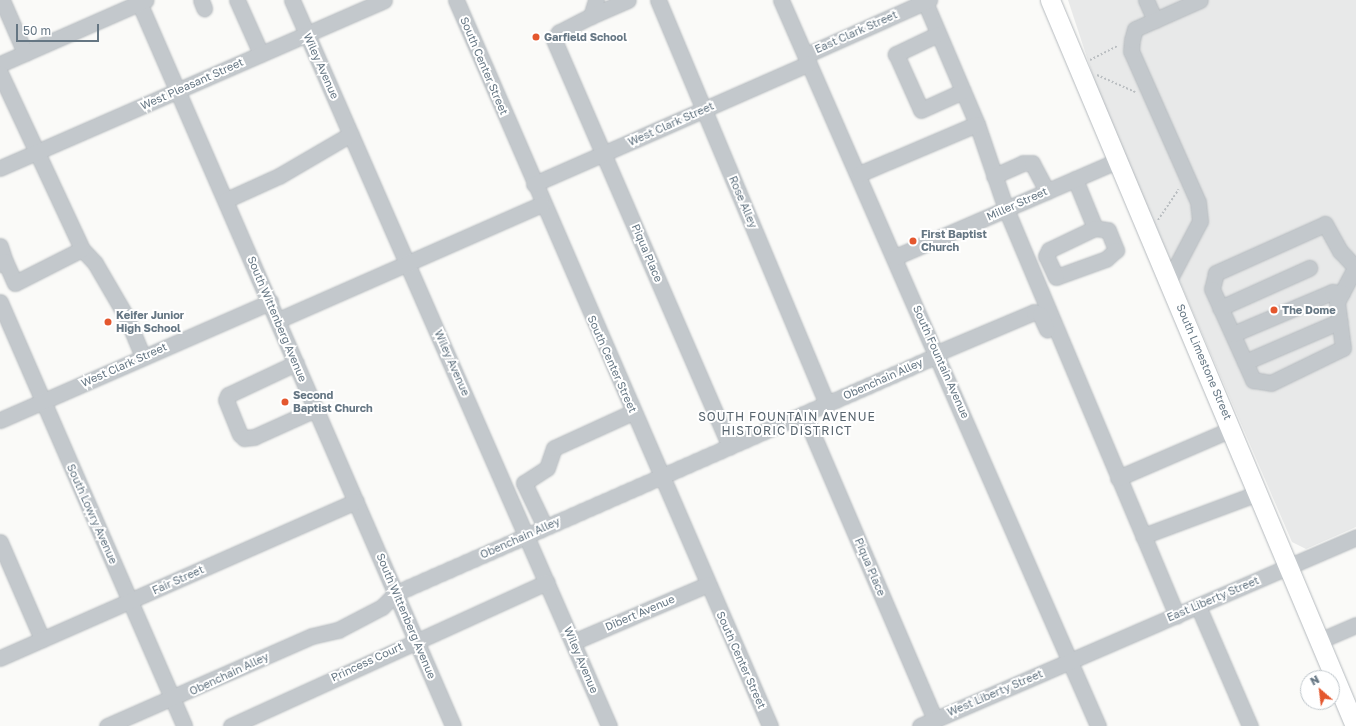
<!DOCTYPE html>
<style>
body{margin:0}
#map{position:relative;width:1356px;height:726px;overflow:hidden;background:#fafaf8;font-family:"Golos Text",sans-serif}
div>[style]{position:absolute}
.built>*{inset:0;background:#e8e9e9}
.path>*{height:2px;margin-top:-1px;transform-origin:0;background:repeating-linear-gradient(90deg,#bbbfc2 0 2px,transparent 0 4px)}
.roads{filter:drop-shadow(0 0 1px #b5babe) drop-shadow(0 0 1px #b5babe)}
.minor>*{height:15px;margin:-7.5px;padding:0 7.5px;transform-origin:7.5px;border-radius:7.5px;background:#c3c8cc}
.major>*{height:19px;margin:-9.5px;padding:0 9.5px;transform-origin:9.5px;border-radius:9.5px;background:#fff}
.dots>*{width:11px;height:11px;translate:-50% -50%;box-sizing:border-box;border:2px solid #fff;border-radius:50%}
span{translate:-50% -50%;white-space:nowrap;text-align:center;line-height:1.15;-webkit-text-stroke:4px #fff;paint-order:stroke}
.street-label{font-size:11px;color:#657683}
.poi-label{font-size:11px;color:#657683;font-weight:700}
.left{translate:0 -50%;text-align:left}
.neighbourhood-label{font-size:12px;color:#57646e;letter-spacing:1px}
.north{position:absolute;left:1300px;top:670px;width:40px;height:40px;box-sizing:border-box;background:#fff;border:1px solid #c1c8cd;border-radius:50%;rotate:332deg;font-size:11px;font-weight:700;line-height:16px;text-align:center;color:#657683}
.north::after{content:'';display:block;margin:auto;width:14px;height:18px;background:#e4572e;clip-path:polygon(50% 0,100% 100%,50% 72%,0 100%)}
.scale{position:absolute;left:16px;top:24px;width:83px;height:18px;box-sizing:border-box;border:2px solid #657683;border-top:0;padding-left:5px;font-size:12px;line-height:14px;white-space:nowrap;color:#657683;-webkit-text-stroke:3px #fff;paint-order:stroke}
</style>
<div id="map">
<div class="built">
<div style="clip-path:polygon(1068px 0,1356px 0,1356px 527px,1306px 549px,1292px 542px,1099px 94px)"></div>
</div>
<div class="path">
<div style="left:1090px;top:60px;width:31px;rotate:-27deg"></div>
<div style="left:1097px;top:75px;width:42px;rotate:24.1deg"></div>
<div style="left:1158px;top:220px;width:37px;rotate:-56deg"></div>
</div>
<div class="roads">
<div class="minor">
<div style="left:2px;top:0;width:58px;rotate:66.5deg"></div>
<div style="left:138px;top:0;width:791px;rotate:66.54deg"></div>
<div style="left:201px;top:0;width:9px;rotate:69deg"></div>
<div style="left:237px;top:0;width:59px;rotate:66deg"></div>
<div style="left:292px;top:0;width:792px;rotate:66.41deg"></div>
<div style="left:456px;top:0;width:791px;rotate:66.61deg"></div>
<div style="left:596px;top:0;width:17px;rotate:107deg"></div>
<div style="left:591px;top:16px;width:36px;rotate:153deg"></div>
<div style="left:559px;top:32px;width:9px;rotate:122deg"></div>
<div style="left:554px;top:40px;width:443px;rotate:66.6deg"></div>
<div style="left:658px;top:0;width:438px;rotate:67.3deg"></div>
<div style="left:781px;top:0;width:792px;rotate:66.41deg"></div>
<div style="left:1146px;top:0;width:22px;rotate:66deg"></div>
<div style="left:925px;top:2px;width:133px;rotate:66.9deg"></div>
<div style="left:977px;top:124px;width:90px;rotate:71.2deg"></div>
<div style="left:1006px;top:209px;width:441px;rotate:67.2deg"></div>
<div style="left:591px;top:16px;width:40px;rotate:-23.4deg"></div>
<div style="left:938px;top:34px;width:47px;rotate:154.5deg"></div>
<div style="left:896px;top:54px;width:61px;rotate:65.9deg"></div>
<div style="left:921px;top:110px;width:46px;rotate:-24.3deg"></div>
<div style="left:806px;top:55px;width:135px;rotate:-24.1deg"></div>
<div style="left:0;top:64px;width:159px;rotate:-23.7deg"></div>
<div style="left:0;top:73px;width:194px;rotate:65deg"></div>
<div style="left:82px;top:249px;width:19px;rotate:47deg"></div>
<div style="left:95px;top:263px;width:61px;rotate:59.7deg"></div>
<div style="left:126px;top:316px;width:44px;rotate:67.5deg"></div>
<div style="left:0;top:168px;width:419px;rotate:-23.6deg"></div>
<div style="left:859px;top:174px;width:128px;rotate:-23deg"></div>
<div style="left:994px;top:176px;width:32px;rotate:-24deg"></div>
<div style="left:1023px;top:163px;width:9px"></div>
<div style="left:1032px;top:163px;width:32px;rotate:62deg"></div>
<div style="left:1075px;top:179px;width:53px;rotate:67.8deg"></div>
<div style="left:1095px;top:228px;width:13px;rotate:9deg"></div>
<div style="left:1108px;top:230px;width:22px;rotate:68deg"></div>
<div style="left:1116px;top:250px;width:13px;rotate:138deg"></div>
<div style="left:1106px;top:259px;width:53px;rotate:160.2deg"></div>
<div style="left:1056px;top:277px;width:23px;rotate:-115deg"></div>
<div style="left:1046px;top:256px;width:7px;rotate:-63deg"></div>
<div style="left:1049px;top:250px;width:51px;rotate:-25.6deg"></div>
<div style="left:534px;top:184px;width:300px;rotate:-23.7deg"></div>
<div style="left:226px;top:200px;width:58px;rotate:-24.4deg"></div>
<div style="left:279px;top:176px;width:83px;rotate:-30.3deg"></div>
<div style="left:0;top:246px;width:16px;rotate:72deg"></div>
<div style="left:5px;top:261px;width:6px;rotate:149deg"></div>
<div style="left:895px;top:257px;width:242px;rotate:-23.4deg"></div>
<div style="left:5px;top:261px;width:24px;rotate:66deg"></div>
<div style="left:15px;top:283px;width:75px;rotate:-26.9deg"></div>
<div style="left:1355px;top:267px;width:22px;rotate:-133deg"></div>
<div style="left:1340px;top:251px;width:31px;rotate:-119deg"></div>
<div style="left:1325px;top:224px;width:120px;rotate:155.8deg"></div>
<div style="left:1216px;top:273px;width:16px;rotate:104deg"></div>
<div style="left:1212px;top:289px;width:100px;rotate:65.7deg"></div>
<div style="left:1253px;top:380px;width:18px;rotate:9deg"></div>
<div style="left:1271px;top:383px;width:80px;rotate:-25.9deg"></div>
<div style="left:1343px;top:348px;width:46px;rotate:-97.4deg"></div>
<div style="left:1337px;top:302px;width:41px;rotate:-62.2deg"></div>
<div style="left:1169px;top:280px;width:67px;rotate:-62.3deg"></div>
<div style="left:1200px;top:221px;width:19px;rotate:-96deg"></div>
<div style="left:1198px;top:202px;width:165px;rotate:-113.9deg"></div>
<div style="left:1131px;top:51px;width:11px;rotate:-85deg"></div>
<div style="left:1132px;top:40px;width:11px;rotate:-75deg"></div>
<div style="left:1135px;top:29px;width:71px;rotate:-24deg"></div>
<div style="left:0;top:302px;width:462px;rotate:66.5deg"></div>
<div style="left:1220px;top:308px;width:98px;rotate:-24.2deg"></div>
<div style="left:278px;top:320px;width:288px;rotate:-23.7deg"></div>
<div style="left:1233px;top:334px;width:108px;rotate:-23deg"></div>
<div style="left:1332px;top:292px;width:10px;rotate:6deg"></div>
<div style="left:937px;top:353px;width:105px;rotate:-22.9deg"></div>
<div style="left:1034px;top:312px;width:6px;rotate:18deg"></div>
<div style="left:1040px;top:314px;width:17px;rotate:66deg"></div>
<div style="left:1245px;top:362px;width:103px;rotate:-23.3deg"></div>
<div style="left:296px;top:363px;width:75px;rotate:154.8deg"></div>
<div style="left:228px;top:395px;width:5px;rotate:112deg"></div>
<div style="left:226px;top:400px;width:37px;rotate:68deg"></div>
<div style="left:240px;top:434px;width:6px;rotate:45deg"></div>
<div style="left:244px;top:438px;width:10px;rotate:-6deg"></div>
<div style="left:254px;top:437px;width:68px;rotate:-24.3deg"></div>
<div style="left:804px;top:414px;width:333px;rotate:66.8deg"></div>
<div style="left:0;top:420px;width:295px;rotate:-23.6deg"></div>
<div style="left:1118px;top:478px;width:124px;rotate:-23.3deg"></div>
<div style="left:545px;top:527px;width:49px;rotate:-115.5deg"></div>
<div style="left:524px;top:483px;width:27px;rotate:-33deg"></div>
<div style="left:547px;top:468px;width:21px;rotate:-71deg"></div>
<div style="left:554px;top:448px;width:87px;rotate:-24.5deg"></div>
<div style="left:1143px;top:536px;width:123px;rotate:-20.5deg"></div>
<div style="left:0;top:542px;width:106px;rotate:66.6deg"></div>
<div style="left:1198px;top:606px;width:131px;rotate:66.6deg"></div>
<div style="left:1319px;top:641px;width:40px;rotate:-23.4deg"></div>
<div style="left:573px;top:642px;width:147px;rotate:-23.2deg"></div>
<div style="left:0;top:658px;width:389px;rotate:-23.8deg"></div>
<div style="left:107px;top:726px;width:224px;rotate:-23.7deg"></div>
<div style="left:312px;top:636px;width:27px;rotate:-13deg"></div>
<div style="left:338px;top:630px;width:50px;rotate:-27.6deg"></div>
<div style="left:382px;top:607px;width:20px;rotate:-45deg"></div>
<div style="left:396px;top:593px;width:592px;rotate:-23.71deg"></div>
<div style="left:231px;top:726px;width:347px;rotate:-24.5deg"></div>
<div style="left:920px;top:726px;width:475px;rotate:-23.4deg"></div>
</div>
<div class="major">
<div style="left:1050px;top:0;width:787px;rotate:67.21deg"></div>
</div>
</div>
<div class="dots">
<div style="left:536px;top:37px;background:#e4572e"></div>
<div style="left:913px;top:241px;background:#e4572e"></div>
<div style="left:1274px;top:310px;background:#e4572e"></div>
<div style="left:108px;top:322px;background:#e4572e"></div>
<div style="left:285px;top:402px;background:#e4572e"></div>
</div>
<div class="street-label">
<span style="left:856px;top:32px;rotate:-24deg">East Clark Street</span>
<span style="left:321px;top:66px;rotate:66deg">Wiley Avenue</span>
<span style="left:484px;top:66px;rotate:67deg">South Center Street</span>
<span style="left:192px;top:84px;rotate:-24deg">West Pleasant Street</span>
<span style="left:671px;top:124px;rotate:-24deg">West Clark Street</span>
<span style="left:743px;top:202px;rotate:67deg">Rose Alley</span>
<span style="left:1017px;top:204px;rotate:-24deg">Miller Street</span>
<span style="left:647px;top:253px;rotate:67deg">Piqua Place</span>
<span style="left:277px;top:319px;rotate:67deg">South Wittenberg Avenue</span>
<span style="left:941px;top:362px;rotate:66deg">South Fountain Avenue</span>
<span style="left:1204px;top:362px;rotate:67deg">South Limestone Street</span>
<span style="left:452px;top:363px;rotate:66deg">Wiley Avenue</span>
<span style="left:612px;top:364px;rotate:66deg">South Center Street</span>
<span style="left:124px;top:365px;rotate:-24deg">West Clark Street</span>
<span style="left:883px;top:379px;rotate:-24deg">Obenchain Alley</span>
<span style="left:92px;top:514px;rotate:66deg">South Lowry Avenue</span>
<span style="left:520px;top:538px;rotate:-24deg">Obenchain Alley</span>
<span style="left:870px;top:567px;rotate:67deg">Piqua Place</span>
<span style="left:178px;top:580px;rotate:-24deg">Fair Street</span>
<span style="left:1213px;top:599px;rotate:-23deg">East Liberty Street</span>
<span style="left:640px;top:613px;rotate:-23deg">Dibert Avenue</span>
<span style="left:406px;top:616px;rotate:67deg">South Wittenberg Avenue</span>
<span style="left:581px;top:660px;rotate:67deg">Wiley Avenue</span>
<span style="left:741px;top:660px;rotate:66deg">South Center Street</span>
<span style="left:367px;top:662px;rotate:-25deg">Princess Court</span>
<span style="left:229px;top:674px;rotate:-25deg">Obenchain Alley</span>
<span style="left:995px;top:693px;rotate:-23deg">West Liberty Street</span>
</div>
<div class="poi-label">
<span class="left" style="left:544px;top:37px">Garfield School</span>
<span class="left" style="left:921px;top:241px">First Baptist<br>Church</span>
<span class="left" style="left:1282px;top:310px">The Dome</span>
<span class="left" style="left:116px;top:322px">Keifer Junior<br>High School</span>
<span class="left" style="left:293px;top:402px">Second<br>Baptist Church</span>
</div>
<div class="neighbourhood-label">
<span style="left:787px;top:424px">SOUTH FOUNTAIN AVENUE<br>HISTORIC DISTRICT</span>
</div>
<div class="north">N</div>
<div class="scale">50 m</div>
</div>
